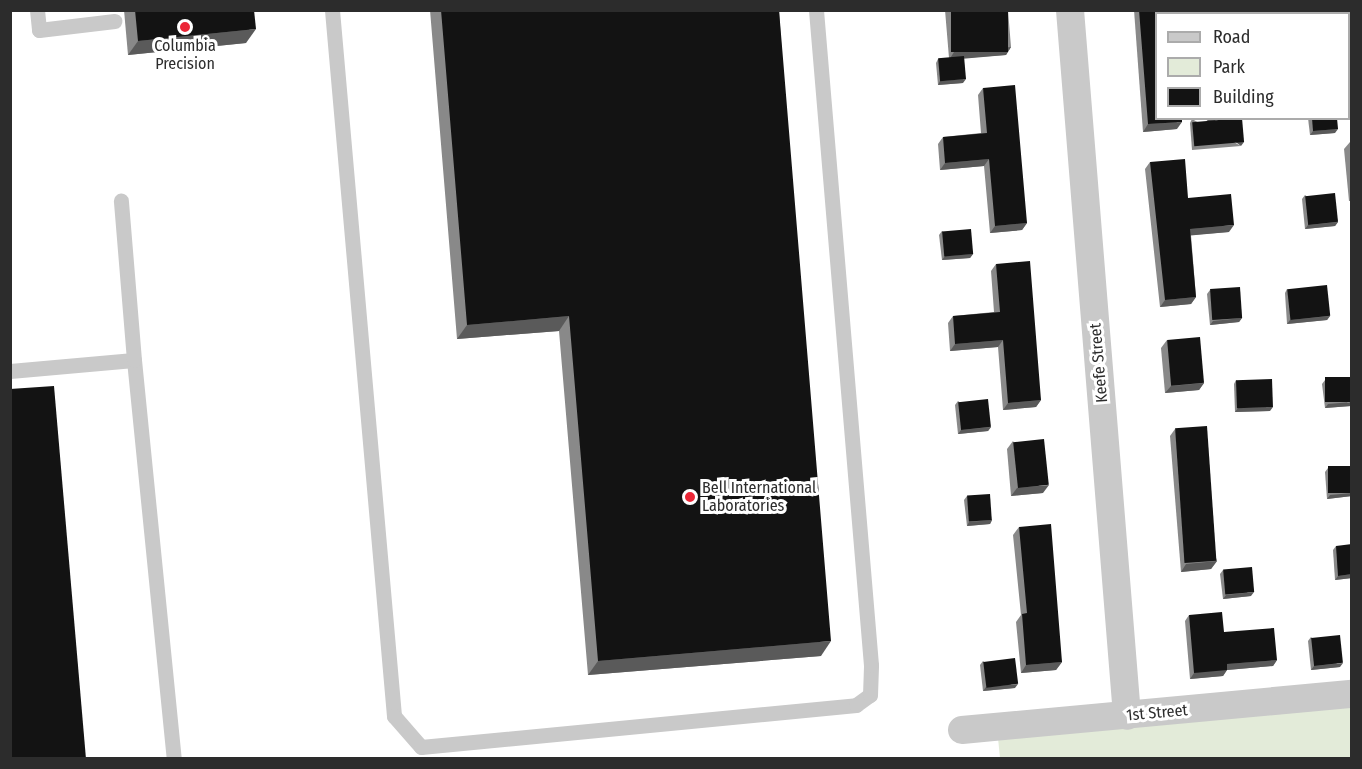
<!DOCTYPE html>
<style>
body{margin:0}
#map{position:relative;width:1362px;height:769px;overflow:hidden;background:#fff;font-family:"Fira Sans Condensed",sans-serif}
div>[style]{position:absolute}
.green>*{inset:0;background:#e3ebd9}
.lane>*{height:15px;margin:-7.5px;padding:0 7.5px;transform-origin:7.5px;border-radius:7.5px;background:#c9c9c9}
.street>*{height:28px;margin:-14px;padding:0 14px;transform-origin:14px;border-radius:14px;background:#c9c9c9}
.wall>*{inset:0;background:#898989}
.shaded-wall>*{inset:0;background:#5a5a5a;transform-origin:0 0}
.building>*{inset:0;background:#131313;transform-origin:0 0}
.dots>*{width:16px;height:16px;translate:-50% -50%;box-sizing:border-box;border:3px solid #fff;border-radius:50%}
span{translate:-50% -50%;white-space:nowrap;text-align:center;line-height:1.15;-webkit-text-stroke:6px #fff;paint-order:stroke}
.poi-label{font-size:16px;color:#2c2c2c}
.left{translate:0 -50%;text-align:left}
.street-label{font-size:16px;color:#2c2c2c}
.frame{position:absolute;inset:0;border:12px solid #2c2c2c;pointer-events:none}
.legend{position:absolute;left:1155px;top:12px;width:195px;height:108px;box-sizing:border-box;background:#fff;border:2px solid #ababab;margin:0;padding:8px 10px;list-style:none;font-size:18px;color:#2c2c2c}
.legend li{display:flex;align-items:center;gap:12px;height:30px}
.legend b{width:30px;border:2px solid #ababab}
</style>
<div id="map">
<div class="green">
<div style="clip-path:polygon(1351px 707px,1351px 758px,1000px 758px,998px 738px)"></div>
</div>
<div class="lane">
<div style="left:37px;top:10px;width:20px;rotate:84deg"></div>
<div style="left:39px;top:30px;width:76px;rotate:-6.8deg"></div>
<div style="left:332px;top:10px;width:709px;rotate:84.98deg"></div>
<div style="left:394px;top:716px;width:41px;rotate:48.9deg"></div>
<div style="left:421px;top:747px;width:437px;rotate:-5.5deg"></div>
<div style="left:856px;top:705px;width:17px;rotate:-36deg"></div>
<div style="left:870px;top:695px;width:30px;rotate:-88deg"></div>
<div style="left:871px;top:665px;width:657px;rotate:-94.8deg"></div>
<div style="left:134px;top:360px;width:400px;rotate:84.3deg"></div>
<div style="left:10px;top:371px;width:124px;rotate:-5.1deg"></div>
<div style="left:134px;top:360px;width:160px;rotate:-94.7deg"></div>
</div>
<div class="street">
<div style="left:1070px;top:10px;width:708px;rotate:85.38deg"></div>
<div style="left:962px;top:730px;width:392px;rotate:-5.3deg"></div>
</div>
<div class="wall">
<div style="clip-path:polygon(124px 10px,254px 10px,246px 43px,128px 55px)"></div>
<div style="clip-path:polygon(430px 10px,779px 10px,821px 656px,588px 675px,559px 331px,457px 339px)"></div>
<div style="clip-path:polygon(945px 10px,1008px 10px,1011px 47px,1006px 55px,964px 58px,963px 83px,938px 85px,936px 63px,938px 59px,949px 58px)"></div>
<div style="clip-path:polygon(1134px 10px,1173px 10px,1177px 129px,1143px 132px)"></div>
<div style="clip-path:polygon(1313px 10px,1352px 10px,1352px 22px,1348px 22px,1348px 14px,1313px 14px)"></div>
<div style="clip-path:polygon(983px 88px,1027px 223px,1022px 230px,990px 233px,984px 166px,940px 170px,938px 144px,943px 137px,981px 133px,978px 95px)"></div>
<div style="clip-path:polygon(1308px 118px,1337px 118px,1335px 133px,1310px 135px)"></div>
<div style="clip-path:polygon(1192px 119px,1241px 146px,1192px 150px,1190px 123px)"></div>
<div style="clip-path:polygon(1352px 141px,1352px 201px,1349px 201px,1344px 149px,1350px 142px)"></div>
<div style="clip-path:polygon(1150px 162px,1188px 198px,1229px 232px,1191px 235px,1196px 297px,1191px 304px,1160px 307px,1145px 169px)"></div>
<div style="clip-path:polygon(1305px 195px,1338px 222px,1335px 226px,1305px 229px,1302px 199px)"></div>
<div style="clip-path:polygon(942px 231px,973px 254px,970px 258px,942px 260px,939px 235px)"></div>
<div style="clip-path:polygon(1352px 246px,1352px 265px,1350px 248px)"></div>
<div style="clip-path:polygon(996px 264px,1041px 400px,1036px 407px,1003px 410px,998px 347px,950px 351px,948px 323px,953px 316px,994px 312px,991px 271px)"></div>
<div style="clip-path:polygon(1287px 289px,1330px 316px,1327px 320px,1287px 324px,1285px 293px)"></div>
<div style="clip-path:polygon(1210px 290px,1242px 318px,1239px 322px,1210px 325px,1207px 294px)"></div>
<div style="clip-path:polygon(1167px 340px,1204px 383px,1199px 390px,1165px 393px,1161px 348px)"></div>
<div style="clip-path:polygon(1236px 380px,1270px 411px,1235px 412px,1234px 384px)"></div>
<div style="clip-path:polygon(1325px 380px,1351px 406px,1325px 408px,1322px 384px)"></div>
<div style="clip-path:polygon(958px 401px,991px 427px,988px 431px,958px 434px,955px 405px)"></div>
<div style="clip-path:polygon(1175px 429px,1217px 561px,1211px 569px,1181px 572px,1170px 436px)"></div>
<div style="clip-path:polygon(1013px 441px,1043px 493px,1011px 496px,1007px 449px)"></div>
<div style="clip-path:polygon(1352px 466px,1352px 496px,1327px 499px,1325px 472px,1328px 468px)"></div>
<div style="clip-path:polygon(967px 496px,992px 520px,990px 524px,967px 526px,964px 500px)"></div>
<div style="clip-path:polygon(1019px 527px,1062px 662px,1056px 670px,1021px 673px,1016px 622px,1021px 615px,1013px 535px)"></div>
<div style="clip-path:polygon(1336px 546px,1352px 578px,1335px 580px,1333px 550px)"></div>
<div style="clip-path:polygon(1223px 570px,1251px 596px,1223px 599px,1220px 574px)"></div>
<div style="clip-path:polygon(1189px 615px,1224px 632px,1277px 660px,1273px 666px,1227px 670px,1223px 676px,1190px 679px,1185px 621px)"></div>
<div style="clip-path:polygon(1311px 637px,1340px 667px,1311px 670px,1308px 641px)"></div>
<div style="clip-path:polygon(983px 661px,1015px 688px,983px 691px,980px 665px)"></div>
</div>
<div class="shaded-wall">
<div style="left:1348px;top:15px;width:4px;height:7px"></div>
<div style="clip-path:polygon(256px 29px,246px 43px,128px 55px,138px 41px)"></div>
<div style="clip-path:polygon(1011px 47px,1006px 55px,949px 60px,954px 52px)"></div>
<div style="clip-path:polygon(966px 79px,963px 83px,938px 85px,940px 81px)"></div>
<div style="left:1348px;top:103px;width:4px;height:8px"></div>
<div style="clip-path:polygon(1182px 122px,1177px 129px,1143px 132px,1148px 124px)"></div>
<div style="clip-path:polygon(1338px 129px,1335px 133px,1310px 135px,1313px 131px)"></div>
<div style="left:1244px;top:142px;width:5px;height:49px;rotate:127deg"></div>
<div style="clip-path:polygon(989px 159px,984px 166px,940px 170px,945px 163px)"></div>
<div style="clip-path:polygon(1338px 222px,1335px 226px,1305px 229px,1308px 225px)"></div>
<div style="clip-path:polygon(1027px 223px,1022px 230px,990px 233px,995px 226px)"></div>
<div style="clip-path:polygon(1234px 225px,1229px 232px,1185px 236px,1190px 229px)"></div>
<div style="clip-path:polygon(973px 254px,970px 258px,942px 260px,945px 256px)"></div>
<div style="clip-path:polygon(1196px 297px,1191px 304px,1160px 307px,1165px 300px)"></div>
<div style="clip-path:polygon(569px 316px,559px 331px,457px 339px,467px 325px)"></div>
<div style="clip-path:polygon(1330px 316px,1327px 320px,1287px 324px,1290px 320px)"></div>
<div style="clip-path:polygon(1242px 318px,1239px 322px,1210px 325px,1213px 321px)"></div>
<div style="clip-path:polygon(1003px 340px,998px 347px,950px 351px,955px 344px)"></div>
<div style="clip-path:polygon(1204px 383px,1199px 390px,1165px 393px,1171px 386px)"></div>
<div style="clip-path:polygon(1041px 400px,1036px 407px,1003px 410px,1008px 403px)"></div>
<div style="clip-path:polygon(1352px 402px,1351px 406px,1325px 408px,1328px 404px)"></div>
<div style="clip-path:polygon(1273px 407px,1270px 411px,1235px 412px,1238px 408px)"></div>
<div style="clip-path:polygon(991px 427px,988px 431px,958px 434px,961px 430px)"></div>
<div style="clip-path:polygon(1049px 485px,1043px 493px,1011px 496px,1017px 488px)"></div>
<div style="clip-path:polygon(1352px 493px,1352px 496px,1327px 499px,1330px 495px)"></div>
<div style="clip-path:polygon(992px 520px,990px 524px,967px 526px,969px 522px)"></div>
<div style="clip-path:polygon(1217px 561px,1211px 569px,1181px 572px,1186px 564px)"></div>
<div style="clip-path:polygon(1352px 574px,1352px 578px,1335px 580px,1338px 576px)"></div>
<div style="clip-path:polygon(1254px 592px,1251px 596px,1223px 599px,1226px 595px)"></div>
<div style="clip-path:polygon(831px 641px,821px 656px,588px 675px,598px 661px)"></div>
<div style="clip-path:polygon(1277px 660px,1273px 666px,1227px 670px,1223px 676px,1190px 679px,1194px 673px,1227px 664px)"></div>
<div style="clip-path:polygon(1062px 662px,1056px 670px,1021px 673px,1026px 665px)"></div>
<div style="clip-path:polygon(1343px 663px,1340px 667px,1311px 670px,1314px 666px)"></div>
<div style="clip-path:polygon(1018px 684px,1015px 688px,983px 691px,986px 687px)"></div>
</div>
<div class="building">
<div style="clip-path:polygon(135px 10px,254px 10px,256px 29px,138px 41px)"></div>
<div style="clip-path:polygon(441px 10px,779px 10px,831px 641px,598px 661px,569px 316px,467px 325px)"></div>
<div style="left:951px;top:10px;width:57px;height:42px"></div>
<div style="clip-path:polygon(1139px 10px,1173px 10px,1173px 14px,1156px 14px,1156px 118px,1182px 118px,1182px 122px,1148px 124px)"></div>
<div style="clip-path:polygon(1319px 10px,1352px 10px,1352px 15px,1348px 15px,1348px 14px,1319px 14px)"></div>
<div style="left:964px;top:56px;width:23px;height:26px;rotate:85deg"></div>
<div style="left:1348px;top:56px;width:4px;height:47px"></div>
<div style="clip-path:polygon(1015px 85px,1027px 223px,995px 226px,989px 159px,945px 163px,943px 137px,987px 133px,983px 88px)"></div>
<div style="left:1242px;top:118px;width:24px;height:50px;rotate:85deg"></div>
<div style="clip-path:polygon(1312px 118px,1337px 118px,1338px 129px,1313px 131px)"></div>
<div style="clip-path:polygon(1352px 141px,1352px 161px,1350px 142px)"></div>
<div style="clip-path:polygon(1185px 159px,1188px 198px,1231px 194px,1234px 225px,1190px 229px,1196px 297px,1165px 300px,1150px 162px)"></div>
<div style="left:1335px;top:193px;width:29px;height:30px;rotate:84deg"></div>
<div style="left:971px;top:229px;width:25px;height:29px;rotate:85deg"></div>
<div style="clip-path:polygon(1030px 261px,1041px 400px,1008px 403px,1003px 340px,955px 344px,953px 316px,1000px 312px,996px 264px)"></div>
<div style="left:1327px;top:285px;width:31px;height:40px;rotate:84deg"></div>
<div style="left:1240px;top:287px;width:31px;height:30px;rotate:86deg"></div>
<div style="left:1200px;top:337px;width:46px;height:33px;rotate:85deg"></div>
<div style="left:1352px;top:377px;width:25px;height:27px;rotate:90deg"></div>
<div style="left:1272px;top:379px;width:28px;height:36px;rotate:88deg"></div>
<div style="clip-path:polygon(54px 386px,86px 759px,10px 759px,10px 389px)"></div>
<div style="left:988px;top:399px;width:28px;height:30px;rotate:84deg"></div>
<div style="left:1207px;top:426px;width:135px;height:32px;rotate:86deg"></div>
<div style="left:1044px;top:439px;width:46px;height:31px;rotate:84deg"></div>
<div style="left:1352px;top:466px;width:27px;height:24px;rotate:90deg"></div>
<div style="left:990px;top:494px;width:26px;height:23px;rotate:86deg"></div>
<div style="clip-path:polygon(1051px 524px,1062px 662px,1026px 665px,1022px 614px,1027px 613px,1019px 527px)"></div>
<div style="clip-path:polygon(1352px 544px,1352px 574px,1338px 576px,1336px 546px)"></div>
<div style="left:1252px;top:567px;width:25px;height:29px;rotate:85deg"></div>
<div style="clip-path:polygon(1222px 612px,1224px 632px,1274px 628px,1277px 660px,1227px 664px,1227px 670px,1194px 673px,1189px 615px)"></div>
<div style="left:1340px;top:635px;width:28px;height:29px;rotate:84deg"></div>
<div style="left:1015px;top:658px;width:26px;height:32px;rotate:83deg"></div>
</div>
<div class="dots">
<div style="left:185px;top:27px;background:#eb2636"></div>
<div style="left:690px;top:497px;background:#eb2636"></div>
</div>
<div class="poi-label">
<span style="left:185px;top:55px">Columbia<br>Precision</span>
<span class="left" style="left:702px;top:497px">Bell International<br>Laboratories</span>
</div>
<div class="street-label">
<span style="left:1099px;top:363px;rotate:-95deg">Keefe Street</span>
<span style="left:1157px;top:713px;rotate:-5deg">1st Street</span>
</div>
<div class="frame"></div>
<ul class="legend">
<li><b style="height:8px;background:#c9c9c9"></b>Road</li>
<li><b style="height:16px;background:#e3ebd9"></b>Park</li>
<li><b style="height:16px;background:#131313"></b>Building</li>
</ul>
</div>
